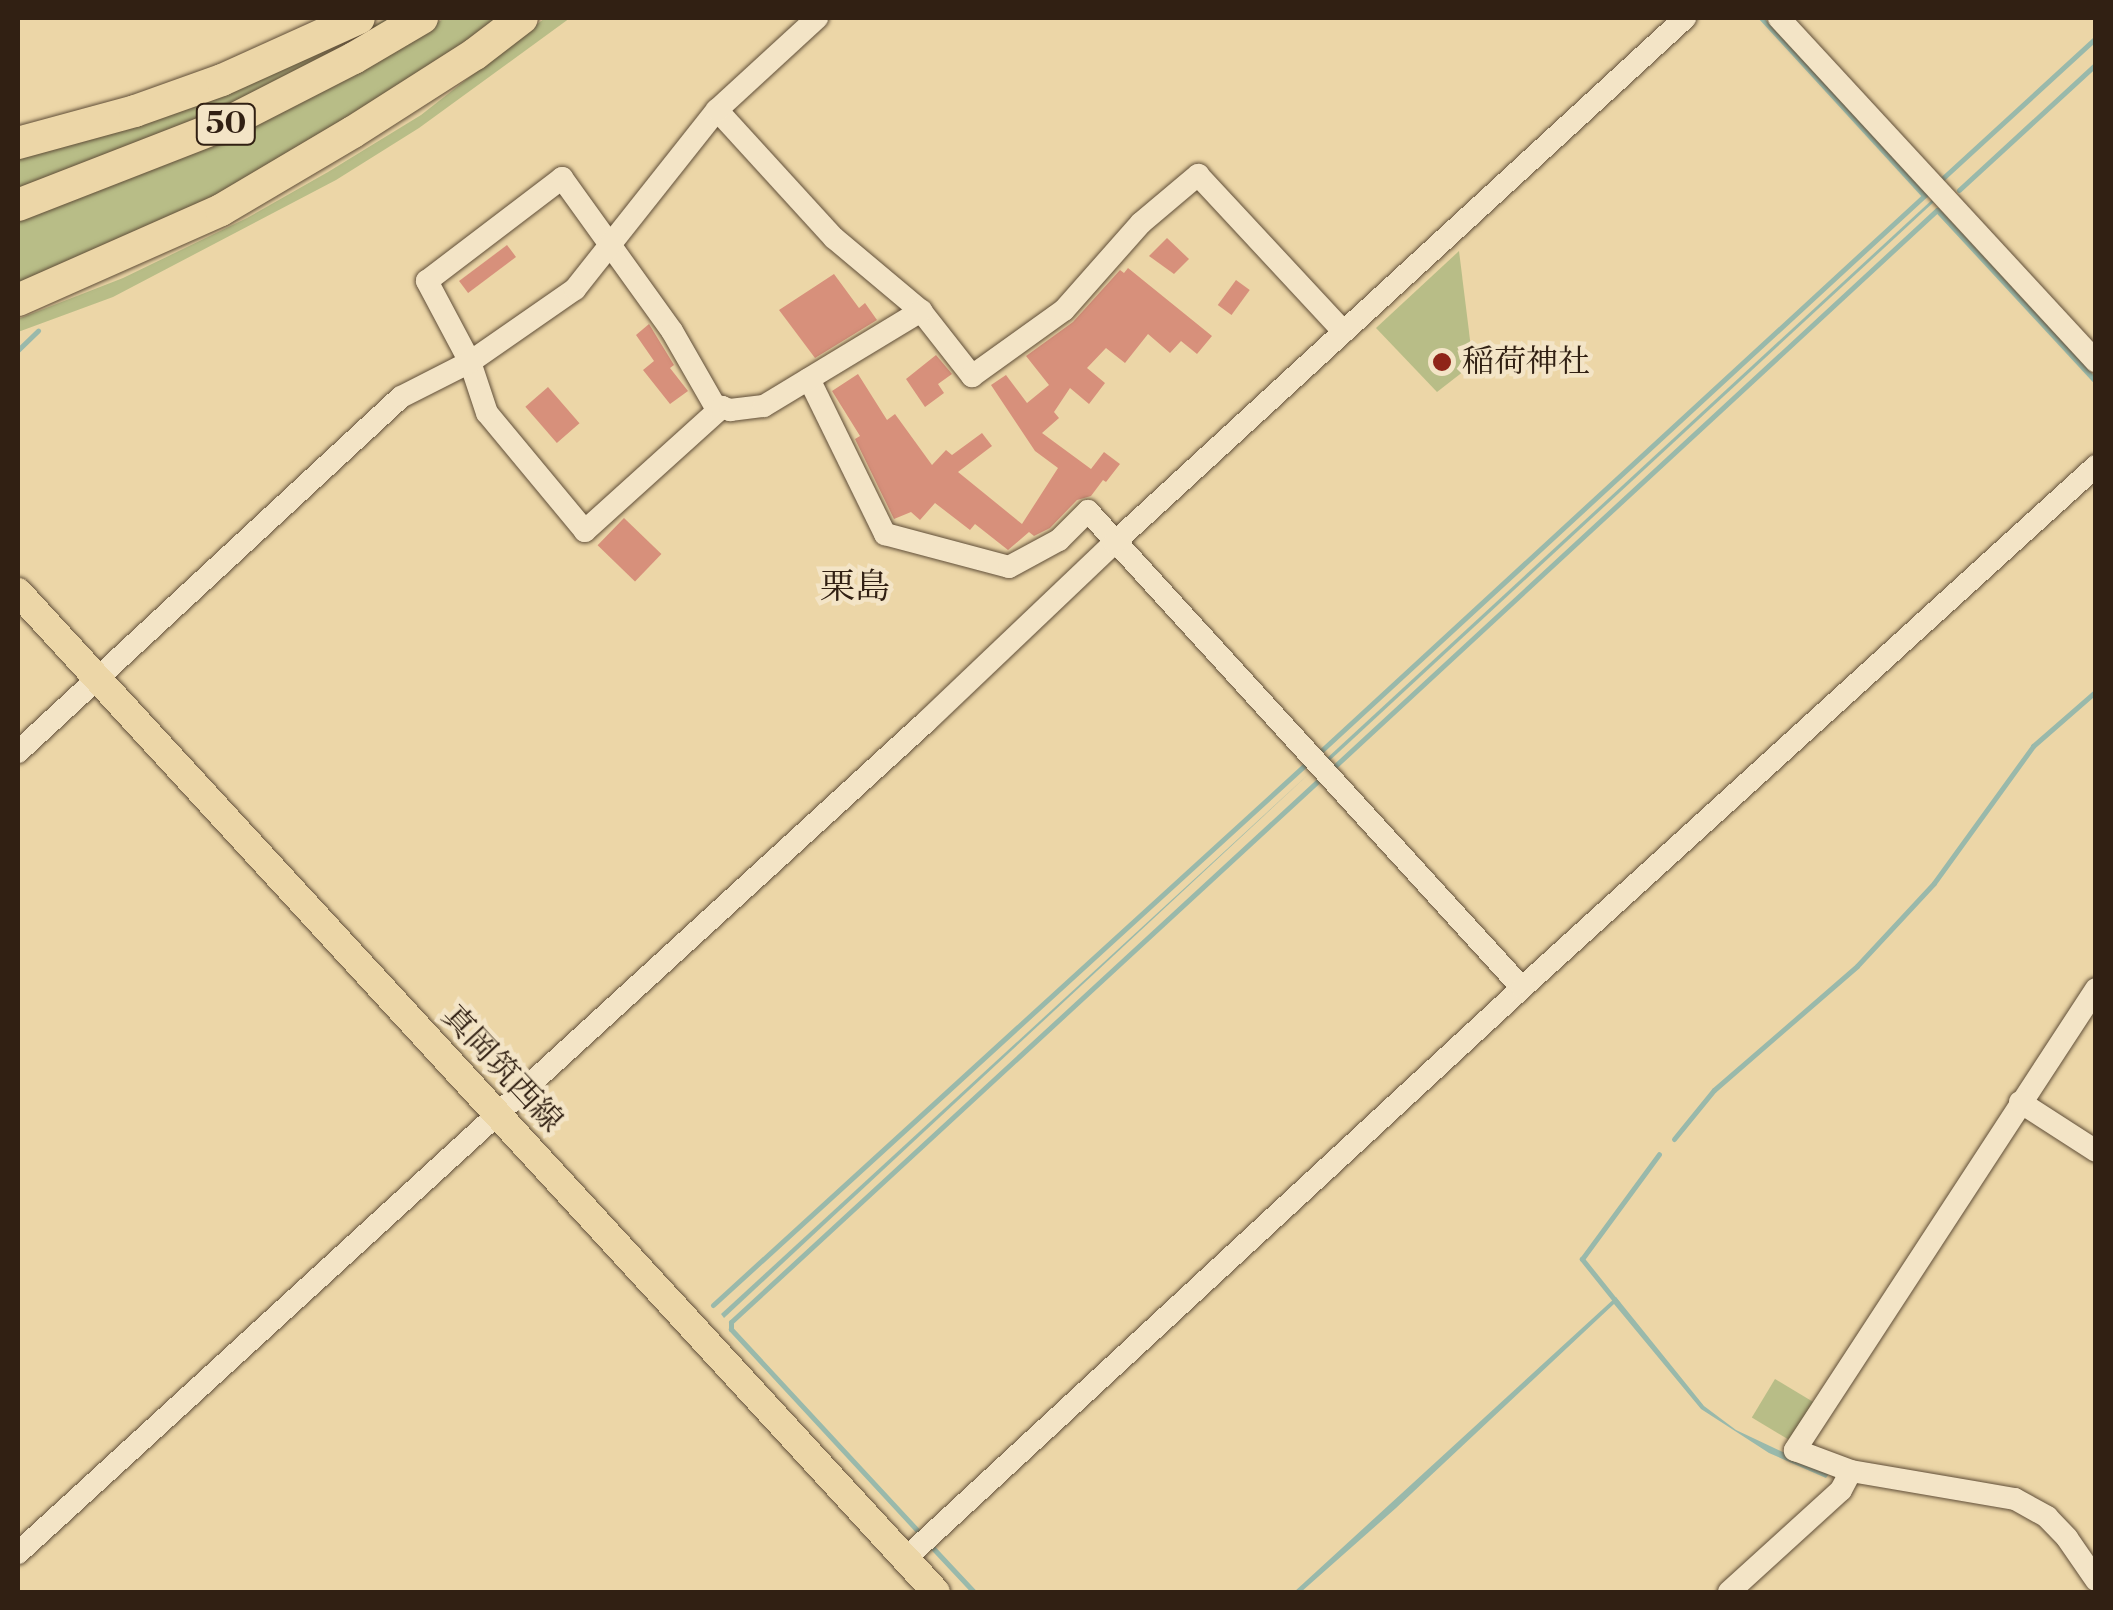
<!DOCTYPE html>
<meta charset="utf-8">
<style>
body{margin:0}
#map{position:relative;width:2113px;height:1610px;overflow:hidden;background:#ecd6a7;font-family:"Libre Bodoni","Noto Serif JP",serif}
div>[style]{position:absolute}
.green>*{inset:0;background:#b8bd87;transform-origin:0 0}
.water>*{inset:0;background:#99b9ab}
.stream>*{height:5px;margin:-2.5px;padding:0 2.5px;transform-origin:2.5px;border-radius:2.5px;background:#99b9ab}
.building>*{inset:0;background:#d7907b;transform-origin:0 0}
.roads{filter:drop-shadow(0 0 2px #604e38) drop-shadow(0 0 2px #604e38)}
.minor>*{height:22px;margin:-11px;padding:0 11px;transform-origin:11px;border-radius:11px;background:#f3e4c6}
.major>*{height:28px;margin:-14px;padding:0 14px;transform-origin:14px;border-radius:14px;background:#ecd6a7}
.highway>*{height:32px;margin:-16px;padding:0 16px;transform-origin:16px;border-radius:16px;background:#ecd6a7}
.dots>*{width:28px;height:28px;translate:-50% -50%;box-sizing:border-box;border:5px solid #f3e4c6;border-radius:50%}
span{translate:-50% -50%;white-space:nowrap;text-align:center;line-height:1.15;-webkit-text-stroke:9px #f3e4c6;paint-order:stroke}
.shield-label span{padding:2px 8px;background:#f3e4c6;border:2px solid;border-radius:8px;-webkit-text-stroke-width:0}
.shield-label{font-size:30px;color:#312013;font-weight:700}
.poi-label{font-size:32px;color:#312013}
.left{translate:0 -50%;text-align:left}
.street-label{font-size:32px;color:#312013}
.neighbourhood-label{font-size:35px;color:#312013}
.frame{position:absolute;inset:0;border:20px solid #312013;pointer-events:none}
</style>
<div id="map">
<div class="green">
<div style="clip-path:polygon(388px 18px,404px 18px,225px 111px,18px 188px,18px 154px,344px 41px)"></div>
<div style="clip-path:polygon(446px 18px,507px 18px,301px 156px,18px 291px,18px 217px)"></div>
<div style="clip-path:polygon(545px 18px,570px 18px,419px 128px,336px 180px,113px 297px,18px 332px,18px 319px,123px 278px,247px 218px,328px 172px,421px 115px)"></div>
<div style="clip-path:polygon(1459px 251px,1473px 364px,1437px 392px,1376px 328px)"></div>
<div style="left:1775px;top:1379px;width:50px;height:45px;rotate:31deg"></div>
</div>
<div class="water">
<div style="clip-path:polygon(1758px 18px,1764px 18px,1929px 197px,1923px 198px)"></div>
<div style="clip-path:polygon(1934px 198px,1936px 200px,1327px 763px,1325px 760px)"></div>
<div style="clip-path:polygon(1312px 771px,724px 1318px,721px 1314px)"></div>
<div style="clip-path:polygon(1616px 1297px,1704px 1406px,1736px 1430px,1829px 1474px,1826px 1478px,1769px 1453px,1701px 1409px,1614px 1304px,1396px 1508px,1301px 1592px,1294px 1592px)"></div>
</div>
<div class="stream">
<div style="left:1943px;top:178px;width:207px;rotate:-42.5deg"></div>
<div style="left:1959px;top:190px;width:186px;rotate:-42.6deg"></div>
<div style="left:18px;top:350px;width:28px;rotate:-44deg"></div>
<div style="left:1321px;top:751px;width:821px;rotate:-42.63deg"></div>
<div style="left:1334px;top:767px;width:821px;rotate:-42.73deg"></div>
<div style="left:1937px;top:210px;width:234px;rotate:47.2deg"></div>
<div style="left:1674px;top:1139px;width:63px;rotate:-50.8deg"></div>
<div style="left:1714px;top:1090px;width:189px;rotate:-40.9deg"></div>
<div style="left:1857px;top:966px;width:113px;rotate:-47.1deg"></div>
<div style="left:1934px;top:883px;width:169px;rotate:-54.1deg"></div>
<div style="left:2033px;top:746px;width:84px;rotate:-41.1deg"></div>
<div style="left:1618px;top:1304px;width:58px;rotate:-128.7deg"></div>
<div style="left:1582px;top:1259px;width:130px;rotate:-53.7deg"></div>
<div style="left:713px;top:1305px;width:801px;rotate:-42.37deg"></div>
<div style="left:917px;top:1530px;width:274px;rotate:-132.8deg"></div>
<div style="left:731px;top:1329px;width:7px;rotate:-90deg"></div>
<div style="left:731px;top:1322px;width:801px;rotate:-42.67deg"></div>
<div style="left:931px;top:1546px;width:63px;rotate:46.9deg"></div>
</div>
<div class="building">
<div style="clip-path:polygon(1167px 238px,1189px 259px,1174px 274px,1149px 256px)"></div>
<div style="left:507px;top:245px;width:15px;height:60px;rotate:53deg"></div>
<div style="clip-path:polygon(1128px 268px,1212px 336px,1197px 354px,1181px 341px,1170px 353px,1148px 334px,1125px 363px,1106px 348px,1087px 368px,1105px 383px,1089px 404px,1070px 388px,1054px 412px,1059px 418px,1042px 433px,1091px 469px,1104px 452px,1120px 464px,1106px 482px,1103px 480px,1091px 496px,1077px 500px,1050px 528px,1034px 536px,1029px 532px,1008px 550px,975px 524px,970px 530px,935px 503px,920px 520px,911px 512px,894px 519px,855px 439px,860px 436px,832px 391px,858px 374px,887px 420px,895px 414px,932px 465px,946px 450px,952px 455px,982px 433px,992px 446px,958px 472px,1022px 524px,1058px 468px,1035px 451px,991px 385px,1006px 375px,1027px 403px,1049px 385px,1026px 356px,1073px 322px,1120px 270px,1124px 273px)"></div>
<div style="clip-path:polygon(834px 274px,859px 308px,865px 303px,877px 320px,815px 358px,779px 310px)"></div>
<div style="left:1236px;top:280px;width:17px;height:31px;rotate:36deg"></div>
<div style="clip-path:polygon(649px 324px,674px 365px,670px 368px,688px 391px,670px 404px,643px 370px,654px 361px,636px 335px)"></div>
<div style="clip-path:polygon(936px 355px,952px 374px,938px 384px,944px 393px,925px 407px,906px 379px)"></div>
<div style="left:548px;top:387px;width:48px;height:30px;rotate:49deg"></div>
<div style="left:624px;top:518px;width:52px;height:38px;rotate:44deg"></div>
</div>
<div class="roads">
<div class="minor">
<div style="left:1779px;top:18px;width:467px;rotate:47.3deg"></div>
<div style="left:717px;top:110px;width:173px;rotate:47.6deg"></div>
<div style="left:834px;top:238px;width:114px;rotate:40deg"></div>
<div style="left:921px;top:311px;width:83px;rotate:51.9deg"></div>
<div style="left:972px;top:376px;width:113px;rotate:-35.7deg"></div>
<div style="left:1064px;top:310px;width:116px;rotate:-48.5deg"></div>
<div style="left:1141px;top:223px;width:75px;rotate:-40.1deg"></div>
<div style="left:1198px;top:175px;width:214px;rotate:47.1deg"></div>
<div style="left:809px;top:379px;width:173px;rotate:63.9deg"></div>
<div style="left:885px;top:534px;width:128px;rotate:14.9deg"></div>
<div style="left:1009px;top:567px;width:57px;rotate:-28.4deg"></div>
<div style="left:1059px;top:540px;width:41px;rotate:-45deg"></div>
<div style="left:1088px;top:511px;width:645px;rotate:47.7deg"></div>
<div style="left:722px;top:407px;width:185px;rotate:137.9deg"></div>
<div style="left:585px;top:531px;width:153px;rotate:-129.7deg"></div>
<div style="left:487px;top:413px;width:54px;rotate:-108.4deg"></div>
<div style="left:470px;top:362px;width:92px;rotate:-118deg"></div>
<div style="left:427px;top:281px;width:170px;rotate:-37.3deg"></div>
<div style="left:562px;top:178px;width:188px;rotate:54.3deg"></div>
<div style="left:672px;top:331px;width:86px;rotate:60.2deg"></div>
<div style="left:715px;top:406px;width:7px;rotate:8deg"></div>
<div style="left:722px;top:407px;width:9px;rotate:21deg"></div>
<div style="left:730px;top:410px;width:34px;rotate:-7deg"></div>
<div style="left:764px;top:406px;width:184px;rotate:-31.2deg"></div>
<div style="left:18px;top:752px;width:522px;rotate:-42.83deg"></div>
<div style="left:401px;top:397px;width:77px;rotate:-26.9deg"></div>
<div style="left:470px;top:362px;width:128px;rotate:-34.8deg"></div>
<div style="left:575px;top:289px;width:228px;rotate:-51.6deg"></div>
<div style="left:717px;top:110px;width:136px;rotate:-42.6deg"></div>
<div style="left:2096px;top:989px;width:551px;rotate:123.14deg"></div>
<div style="left:1795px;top:1450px;width:60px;rotate:20.6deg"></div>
<div style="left:1851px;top:1471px;width:166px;rotate:9.7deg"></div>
<div style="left:2015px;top:1499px;width:37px;rotate:29deg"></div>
<div style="left:2047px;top:1517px;width:29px;rotate:46deg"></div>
<div style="left:2067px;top:1538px;width:51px;rotate:55.4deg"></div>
<div style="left:2020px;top:1102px;width:90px;rotate:32.8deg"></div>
<div style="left:18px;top:1553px;width:1232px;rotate:-42.47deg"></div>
<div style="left:927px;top:721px;width:258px;rotate:-43.6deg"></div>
<div style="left:1114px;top:543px;width:776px;rotate:-42.6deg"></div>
<div style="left:905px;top:1559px;width:841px;rotate:-42.78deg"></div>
<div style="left:1522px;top:988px;width:776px;rotate:-42.28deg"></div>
<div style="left:1729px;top:1592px;width:151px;rotate:-42.3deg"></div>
<div style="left:1841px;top:1490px;width:21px;rotate:-62deg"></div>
</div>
<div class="major">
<div style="left:18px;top:592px;width:1357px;rotate:47.45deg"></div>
</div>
<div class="highway">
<div style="left:18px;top:143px;width:121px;rotate:-15.3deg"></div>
<div style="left:135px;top:111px;width:92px;rotate:-19.6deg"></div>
<div style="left:222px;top:80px;width:150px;rotate:-24.3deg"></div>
<div style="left:18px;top:205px;width:218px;rotate:-21.3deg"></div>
<div style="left:221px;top:126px;width:149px;rotate:-27.1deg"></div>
<div style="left:354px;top:58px;width:79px;rotate:-30.5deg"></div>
<div style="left:18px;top:300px;width:222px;rotate:-23.9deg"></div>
<div style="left:221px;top:210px;width:153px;rotate:-30.6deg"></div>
<div style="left:353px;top:132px;width:145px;rotate:-32.6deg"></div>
<div style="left:475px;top:54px;width:59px;rotate:-37.5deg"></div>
</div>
</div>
<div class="dots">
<div style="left:1442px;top:362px;background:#8f2418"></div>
</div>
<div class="shield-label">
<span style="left:226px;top:124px">50</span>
</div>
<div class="poi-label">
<span class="left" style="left:1462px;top:362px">稲荷神社</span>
</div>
<div class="street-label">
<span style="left:502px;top:1069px;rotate:47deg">真岡筑西線</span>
</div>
<div class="neighbourhood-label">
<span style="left:855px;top:588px">栗島</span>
</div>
<div class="frame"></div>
</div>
